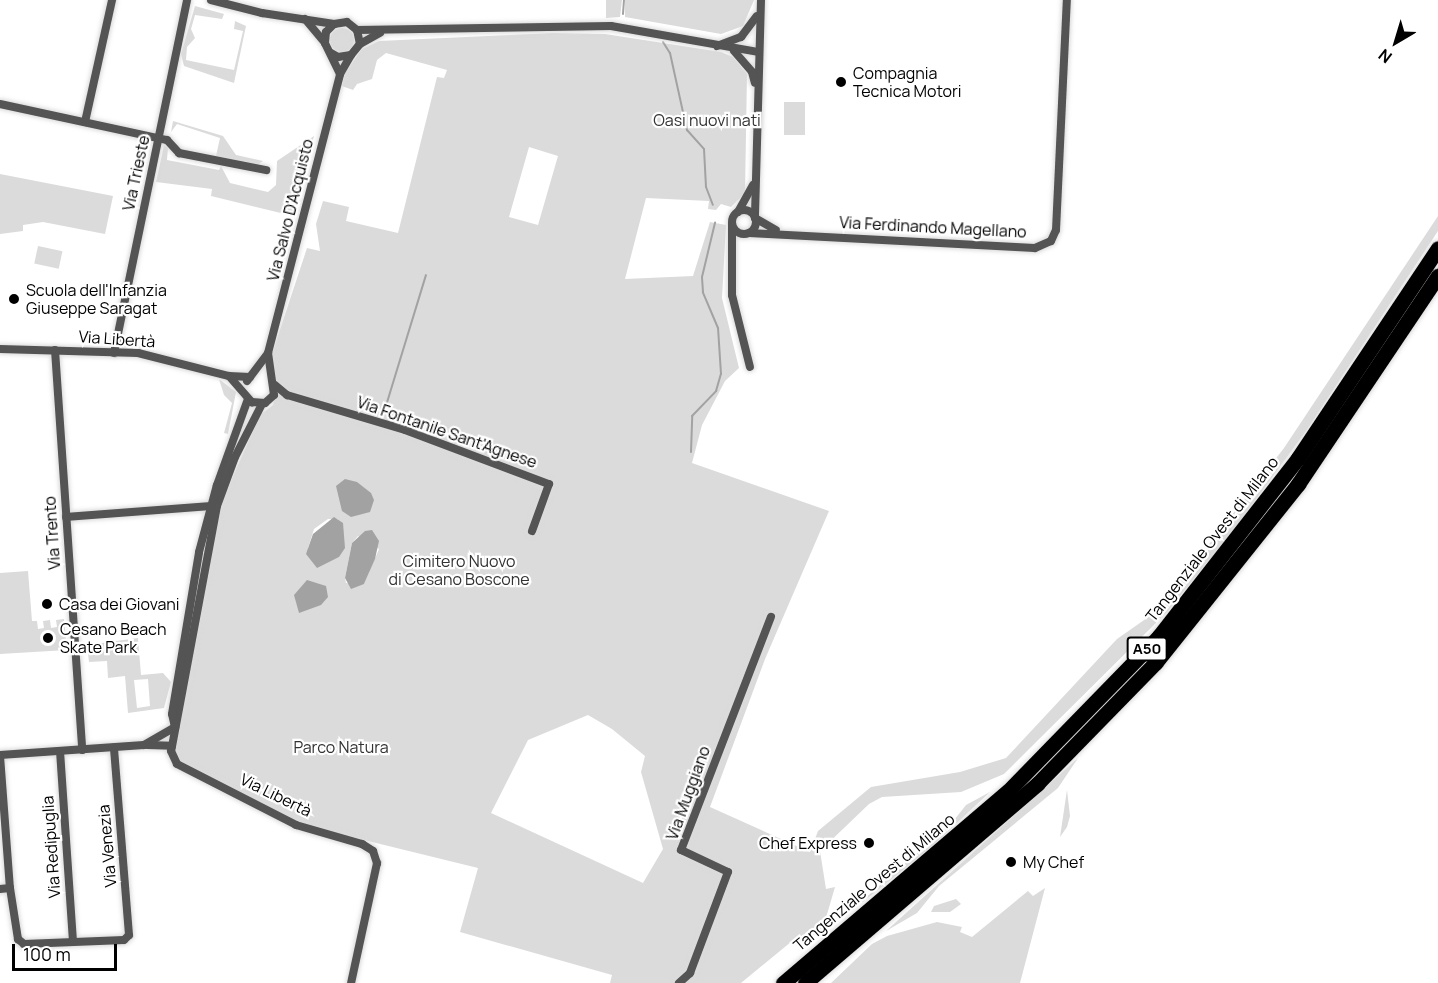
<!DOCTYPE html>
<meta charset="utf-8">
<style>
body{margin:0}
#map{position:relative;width:1438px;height:983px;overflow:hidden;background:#fff;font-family:Manrope,sans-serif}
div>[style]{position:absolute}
.green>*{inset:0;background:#dbdbdb;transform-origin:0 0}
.round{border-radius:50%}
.water>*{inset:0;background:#a2a2a2}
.stream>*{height:2px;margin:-1px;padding:0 1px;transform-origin:1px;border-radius:1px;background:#a2a2a2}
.roads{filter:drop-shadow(0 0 2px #dbdbdb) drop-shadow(0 0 2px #dbdbdb)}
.street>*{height:8px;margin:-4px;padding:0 4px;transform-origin:4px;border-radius:4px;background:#545454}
.street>.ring{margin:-4px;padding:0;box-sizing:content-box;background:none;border:8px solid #545454;border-radius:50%}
.highway>*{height:15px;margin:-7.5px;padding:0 7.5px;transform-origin:7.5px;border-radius:7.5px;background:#000}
.dots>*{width:16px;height:16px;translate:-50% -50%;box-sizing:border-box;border:3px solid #fff;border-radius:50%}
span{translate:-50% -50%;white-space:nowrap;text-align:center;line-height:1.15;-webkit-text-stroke:4.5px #fff;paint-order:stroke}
.shield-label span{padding:2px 4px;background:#fff;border:2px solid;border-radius:4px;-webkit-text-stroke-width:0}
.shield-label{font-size:15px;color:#000;font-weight:700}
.poi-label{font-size:16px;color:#000}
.left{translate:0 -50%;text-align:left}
.right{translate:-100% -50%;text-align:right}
.park-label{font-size:16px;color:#323232}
.street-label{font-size:16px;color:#000}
.north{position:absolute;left:1366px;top:12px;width:60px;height:60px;-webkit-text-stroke:4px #fff;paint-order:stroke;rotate:218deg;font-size:16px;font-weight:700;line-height:24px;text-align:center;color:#000}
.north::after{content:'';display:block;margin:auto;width:21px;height:27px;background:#000;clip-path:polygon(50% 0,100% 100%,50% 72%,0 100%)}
.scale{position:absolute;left:12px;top:944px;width:105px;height:27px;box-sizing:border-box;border:3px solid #000;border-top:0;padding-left:8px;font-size:18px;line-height:21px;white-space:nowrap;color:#000;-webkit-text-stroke:4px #fff;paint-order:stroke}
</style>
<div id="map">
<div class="green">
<div style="clip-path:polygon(606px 0,622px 0,620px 17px,606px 18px)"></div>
<div style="clip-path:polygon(625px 0,754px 0,743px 26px,721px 34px,625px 17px)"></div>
<div style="clip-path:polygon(195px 6px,224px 14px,222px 19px,195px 15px,191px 29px,195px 38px,187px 47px,186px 60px,234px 70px,243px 31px,234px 29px,235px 21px,246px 26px,234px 83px,184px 66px,181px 54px)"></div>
<div class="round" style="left:330px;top:28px;width:24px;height:24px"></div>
<div style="clip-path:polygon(evenodd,553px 33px,605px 34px,721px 52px,733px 57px,747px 74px,745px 193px,731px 207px,721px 204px,716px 210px,708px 209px,709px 201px,646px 198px,625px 279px,693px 276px,710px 222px,726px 225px,722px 298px,739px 368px,725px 381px,702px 425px,692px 463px,829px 511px,765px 659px,710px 807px,810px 852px,818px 831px,871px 787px,960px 772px,1006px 758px,1117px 639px,1157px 611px,1284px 448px,1438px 216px,1438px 231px,1306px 431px,1235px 528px,1167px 612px,1004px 774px,961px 792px,882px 797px,869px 804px,820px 851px,826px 889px,835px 887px,823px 928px,803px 947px,797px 937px,741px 983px,610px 983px,612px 975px,460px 932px,478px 868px,307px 826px,182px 764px,176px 756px,176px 735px,220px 506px,260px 415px,273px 405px,278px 384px,273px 375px,272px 354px,307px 248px,320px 251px,316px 224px,323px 201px,349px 207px,346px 221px,398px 233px,437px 77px,444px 78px,447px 70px,386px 53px,377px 60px,372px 79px,357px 84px,353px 90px,342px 86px,345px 73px,362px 49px,379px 41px,553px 33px,529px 147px,558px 156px,538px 225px,509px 217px,529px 147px,553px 33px,328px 519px,338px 519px,339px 557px,333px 559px,308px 548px,314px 529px,328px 519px,553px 33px,358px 536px,379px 549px,364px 584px,346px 583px,345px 578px,352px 543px,358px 536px,553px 33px,588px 715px,612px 729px,645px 756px,641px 772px,663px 849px,643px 883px,491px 813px,528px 740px,588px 715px)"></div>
<div style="left:784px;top:102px;width:21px;height:33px"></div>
<div style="clip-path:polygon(173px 121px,223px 136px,236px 155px,263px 161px,257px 165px,216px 156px,220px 138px,177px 124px,171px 132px)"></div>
<div style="clip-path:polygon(314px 136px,293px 216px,211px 196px,212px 189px,156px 182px,164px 145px,168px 148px,167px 160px,219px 170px,221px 166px,230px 183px,268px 192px,276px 185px,277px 161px)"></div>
<div style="clip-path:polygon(0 174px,113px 196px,105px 234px,43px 222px,23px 225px,23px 231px,0 234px)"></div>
<div style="left:38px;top:246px;width:25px;height:18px;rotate:12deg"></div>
<div style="clip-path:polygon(219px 379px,236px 392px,228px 434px,224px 433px,232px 403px,224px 395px)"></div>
<div style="clip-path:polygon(28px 571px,32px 621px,37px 621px,38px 629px,44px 628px,43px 621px,50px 620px,51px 628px,57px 627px,56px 620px,64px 619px,67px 650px,0 654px,0 573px)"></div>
<div style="clip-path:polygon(evenodd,138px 638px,141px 675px,163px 673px,171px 682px,164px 708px,128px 713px,125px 676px,108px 678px,107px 661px,89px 662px,87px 645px,138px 638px,148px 679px,150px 706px,137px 708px,134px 680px,148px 679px)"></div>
<div style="clip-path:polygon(1078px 758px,1058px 788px,939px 886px,917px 913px,886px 931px)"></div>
<div style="clip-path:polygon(1067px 790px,1070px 816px,1067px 827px,1060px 837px)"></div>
<div style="clip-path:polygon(990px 792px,929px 849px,833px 926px,951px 824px,966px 805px)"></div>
<div style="clip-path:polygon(1045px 888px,1020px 983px,831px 983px,872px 944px,887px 936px,937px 922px,962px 927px,960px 932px,972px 937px,1028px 891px,1033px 896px)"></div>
<div style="clip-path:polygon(956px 899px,961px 904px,950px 912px,931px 912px,934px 906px)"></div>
</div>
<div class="water">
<div style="clip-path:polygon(345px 479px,357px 482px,371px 493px,374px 500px,370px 512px,351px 517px,342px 511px,336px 486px)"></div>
<div style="clip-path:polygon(334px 517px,343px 523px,345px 548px,339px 557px,317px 568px,306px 554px,313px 534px)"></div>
<div style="clip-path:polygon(372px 530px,379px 541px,375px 559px,364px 584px,351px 589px,345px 578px,352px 543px,365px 531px)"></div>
<div style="clip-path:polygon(307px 580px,326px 586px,328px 597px,321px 605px,299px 613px,294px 595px)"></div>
</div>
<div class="stream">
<div style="left:623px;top:14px;width:14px;rotate:-86deg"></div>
<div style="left:663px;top:42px;width:13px;rotate:58deg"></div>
<div style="left:670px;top:53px;width:79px;rotate:77.6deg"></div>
<div style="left:687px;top:130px;width:25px;rotate:48deg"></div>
<div style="left:704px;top:149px;width:38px;rotate:87deg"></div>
<div style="left:706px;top:187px;width:19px;rotate:69deg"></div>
<div style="left:385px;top:409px;width:140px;rotate:-73deg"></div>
<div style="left:691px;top:452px;width:36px;rotate:-88deg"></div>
<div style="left:692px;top:416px;width:35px;rotate:-46deg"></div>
<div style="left:716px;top:391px;width:18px;rotate:-74deg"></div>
<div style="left:721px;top:374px;width:46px;rotate:-93.7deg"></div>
<div style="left:718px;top:328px;width:39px;rotate:-113deg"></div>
<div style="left:703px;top:292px;width:15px;rotate:-94deg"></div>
<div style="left:702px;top:277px;width:56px;rotate:-76.5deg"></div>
</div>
<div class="roads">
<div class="street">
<div style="left:211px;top:0;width:53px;rotate:14.3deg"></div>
<div style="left:262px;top:13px;width:73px;rotate:8.7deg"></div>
<div style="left:761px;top:0;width:218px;rotate:91.6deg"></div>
<div style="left:755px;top:218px;width:24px;rotate:30deg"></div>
<div style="left:305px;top:19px;width:31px;rotate:50deg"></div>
<div style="left:357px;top:30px;width:254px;rotate:-0.9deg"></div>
<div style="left:611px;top:26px;width:149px;rotate:10deg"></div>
<div style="left:717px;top:46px;width:26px;rotate:-21deg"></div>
<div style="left:741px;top:37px;width:26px;rotate:-53deg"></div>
<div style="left:734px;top:51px;width:28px;rotate:49deg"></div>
<div style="left:752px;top:72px;width:11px;rotate:75deg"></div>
<div style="left:331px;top:53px;width:8px;rotate:30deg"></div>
<div style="left:338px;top:57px;width:13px;rotate:-9deg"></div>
<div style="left:351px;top:55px;width:14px;rotate:-51deg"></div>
<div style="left:360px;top:44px;width:23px;rotate:-29deg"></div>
<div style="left:340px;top:74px;width:34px;rotate:-116deg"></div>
<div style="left:325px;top:43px;width:11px;rotate:-85deg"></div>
<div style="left:326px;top:32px;width:11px;rotate:-45deg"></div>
<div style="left:334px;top:24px;width:13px;rotate:-9deg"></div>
<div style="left:347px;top:22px;width:13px;rotate:39deg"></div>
<div style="left:357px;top:30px;width:14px;rotate:78deg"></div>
<div style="left:0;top:104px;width:171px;rotate:12.2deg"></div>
<div style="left:167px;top:140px;width:18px;rotate:47deg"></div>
<div style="left:179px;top:153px;width:89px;rotate:11.1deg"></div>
<div style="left:85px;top:122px;width:125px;rotate:-77.5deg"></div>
<div class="ring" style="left:732px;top:210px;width:16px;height:16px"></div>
<div style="left:738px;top:212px;width:31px;rotate:-61deg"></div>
<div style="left:732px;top:224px;width:71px;rotate:90deg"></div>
<div style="left:732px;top:295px;width:74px;rotate:76deg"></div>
<div style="left:749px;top:233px;width:286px;rotate:3deg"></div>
<div style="left:1035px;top:248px;width:17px;rotate:-24deg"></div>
<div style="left:1051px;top:241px;width:12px;rotate:-66deg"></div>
<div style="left:1056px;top:230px;width:230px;rotate:-87.3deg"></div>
<div style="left:0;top:349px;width:138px;rotate:1.7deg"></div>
<div style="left:138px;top:353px;width:94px;rotate:14.2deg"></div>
<div style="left:229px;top:376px;width:21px;rotate:3deg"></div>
<div style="left:55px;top:350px;width:401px;rotate:86.1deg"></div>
<div style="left:114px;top:353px;width:360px;rotate:-78.3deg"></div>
<div style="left:229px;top:376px;width:35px;rotate:49deg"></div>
<div style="left:252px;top:402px;width:13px;rotate:4deg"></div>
<div style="left:265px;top:403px;width:12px;rotate:-42deg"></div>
<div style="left:274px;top:395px;width:42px;rotate:-98.1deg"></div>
<div style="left:268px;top:353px;width:288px;rotate:-75.5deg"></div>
<div style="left:340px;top:74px;width:22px;rotate:-60deg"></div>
<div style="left:247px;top:381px;width:35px;rotate:-53deg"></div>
<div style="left:275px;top:385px;width:16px;rotate:40deg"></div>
<div style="left:287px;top:395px;width:123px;rotate:16.5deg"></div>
<div style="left:405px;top:430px;width:154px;rotate:20.6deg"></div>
<div style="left:549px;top:484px;width:50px;rotate:109.9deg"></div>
<div style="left:262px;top:404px;width:59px;rotate:117deg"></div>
<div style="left:235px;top:457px;width:52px;rotate:110.2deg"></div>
<div style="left:217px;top:506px;width:249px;rotate:100.6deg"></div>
<div style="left:171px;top:751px;width:14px;rotate:65deg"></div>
<div style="left:177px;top:764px;width:134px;rotate:27.1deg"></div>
<div style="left:296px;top:825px;width:69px;rotate:16.1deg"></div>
<div style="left:362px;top:844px;width:13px;rotate:32deg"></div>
<div style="left:373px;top:851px;width:13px;rotate:72deg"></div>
<div style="left:377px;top:863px;width:123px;rotate:102.2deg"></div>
<div style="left:66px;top:517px;width:148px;rotate:-4.3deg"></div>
<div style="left:147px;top:745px;width:25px;rotate:2deg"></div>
<div style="left:60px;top:751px;width:191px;rotate:86.1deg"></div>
<div style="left:0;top:755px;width:144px;rotate:-4deg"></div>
<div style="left:144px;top:745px;width:36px;rotate:-30deg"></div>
<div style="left:175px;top:727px;width:13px;rotate:-103deg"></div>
<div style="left:172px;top:714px;width:164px;rotate:-80.5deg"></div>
<div style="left:199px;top:552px;width:69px;rotate:-75deg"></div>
<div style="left:217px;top:485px;width:91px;rotate:-70.2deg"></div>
<div style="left:0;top:756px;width:132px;rotate:85.7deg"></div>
<div style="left:10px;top:888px;width:52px;rotate:81.1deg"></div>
<div style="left:18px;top:939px;width:8px;rotate:40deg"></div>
<div style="left:24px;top:944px;width:100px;rotate:-2.3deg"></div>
<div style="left:124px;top:940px;width:7px;rotate:-45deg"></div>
<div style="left:129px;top:935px;width:188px;rotate:-94.6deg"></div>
<div style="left:0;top:889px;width:10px;rotate:-6deg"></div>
<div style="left:679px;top:983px;width:15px;rotate:-42deg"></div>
<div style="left:690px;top:973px;width:108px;rotate:-69.4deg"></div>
<div style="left:728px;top:872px;width:52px;rotate:-154.9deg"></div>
<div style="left:681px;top:850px;width:250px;rotate:-68.9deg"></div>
</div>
<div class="highway">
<div style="left:783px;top:983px;width:294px;rotate:-40.5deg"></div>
<div style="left:1007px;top:792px;width:218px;rotate:-45.7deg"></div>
<div style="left:1159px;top:636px;width:226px;rotate:-52deg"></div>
<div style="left:1298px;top:458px;width:252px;rotate:-56.3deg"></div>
<div style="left:805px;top:983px;width:306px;rotate:-40.6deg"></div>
<div style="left:1037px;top:784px;width:170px;rotate:-45.7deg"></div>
<div style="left:1156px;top:662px;width:228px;rotate:-51.4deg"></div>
<div style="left:1298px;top:484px;width:251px;rotate:-56.1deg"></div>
</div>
</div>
<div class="dots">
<div style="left:841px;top:82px;background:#000"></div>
<div style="left:14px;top:299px;background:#000"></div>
<div style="left:47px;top:604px;background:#000"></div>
<div style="left:48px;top:638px;background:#000"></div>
<div style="left:869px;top:843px;background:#000"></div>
<div style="left:1011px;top:862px;background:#000"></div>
</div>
<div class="shield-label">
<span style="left:1147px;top:649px">A50</span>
</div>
<div class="poi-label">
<span class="left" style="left:853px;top:82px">Compagnia<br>Tecnica Motori</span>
<span class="left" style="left:26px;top:299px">Scuola dell'Infanzia<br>Giuseppe Saragat</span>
<span class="left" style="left:59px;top:604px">Casa dei Giovani</span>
<span class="left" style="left:60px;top:638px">Cesano Beach<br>Skate Park</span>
<span class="right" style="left:857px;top:843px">Chef Express</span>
<span class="left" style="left:1023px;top:862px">My Chef</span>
</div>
<div class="park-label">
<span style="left:707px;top:120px">Oasi nuovi nati</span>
<span style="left:459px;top:570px">Cimitero Nuovo<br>di Cesano Boscone</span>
<span style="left:341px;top:747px">Parco Natura</span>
</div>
<div class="street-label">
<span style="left:136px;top:173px;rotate:-78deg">Via Trieste</span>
<span style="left:290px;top:210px;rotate:-76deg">Via Salvo D'Acquisto</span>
<span style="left:933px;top:227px;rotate:3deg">Via Ferdinando Magellano</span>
<span style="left:117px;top:339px;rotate:4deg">Via Libertà</span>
<span style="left:447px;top:432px;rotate:19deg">Via Fontanile Sant'Agnese</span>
<span style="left:52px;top:533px;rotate:-94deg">Via Trento</span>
<span style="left:1212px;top:539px;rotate:-52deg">Tangenziale Ovest di Milano</span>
<span style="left:688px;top:793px;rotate:-70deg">Via Muggiano</span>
<span style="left:276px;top:795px;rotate:26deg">Via Libertà</span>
<span style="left:107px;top:846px;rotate:-95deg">Via Venezia</span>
<span style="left:51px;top:847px;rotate:-94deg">Via Redipuglia</span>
<span style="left:874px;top:882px;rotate:-40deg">Tangenziale Ovest di Milano</span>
</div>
<div class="north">N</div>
<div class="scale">100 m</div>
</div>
